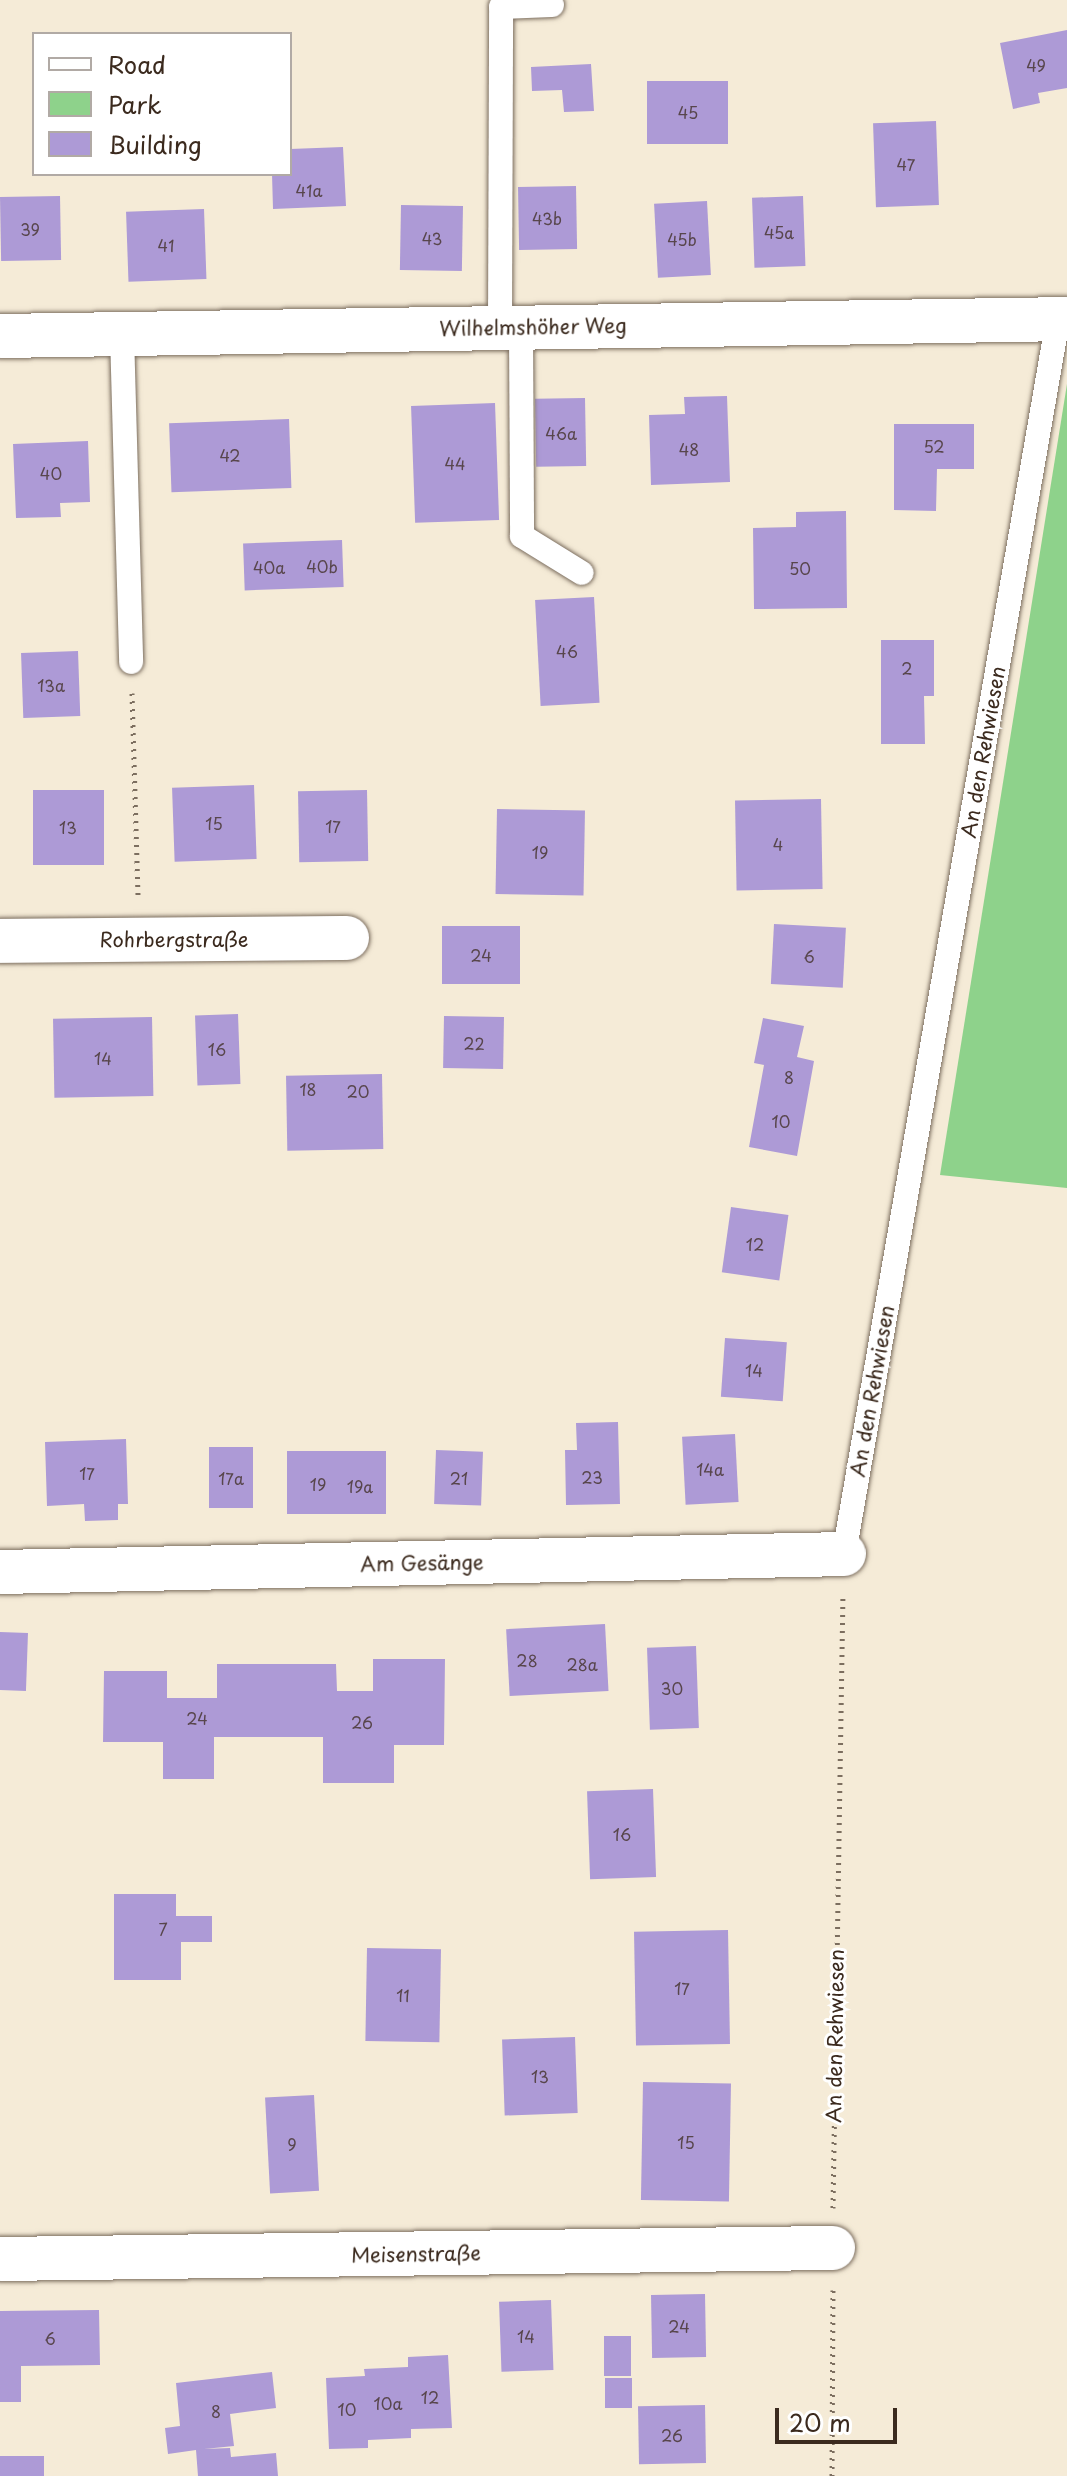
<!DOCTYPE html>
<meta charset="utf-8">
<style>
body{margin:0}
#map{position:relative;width:1067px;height:2476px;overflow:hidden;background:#f5ebd7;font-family:"Playpen Sans",sans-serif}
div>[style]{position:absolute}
.green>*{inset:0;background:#8ed28b}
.building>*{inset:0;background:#ad9ad6;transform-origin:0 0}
.path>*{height:5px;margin-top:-2.5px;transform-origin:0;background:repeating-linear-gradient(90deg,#7c6e5f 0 2px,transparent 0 8px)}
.roads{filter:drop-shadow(0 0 2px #7c6e5f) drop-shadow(0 0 2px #7c6e5f)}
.lane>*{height:24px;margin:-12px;padding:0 12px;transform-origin:12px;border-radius:12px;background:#fff}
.street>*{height:44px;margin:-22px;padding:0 22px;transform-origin:22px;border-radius:22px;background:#fff}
span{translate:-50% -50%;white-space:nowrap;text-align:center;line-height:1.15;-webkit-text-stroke:6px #fff;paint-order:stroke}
.number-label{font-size:16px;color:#58464c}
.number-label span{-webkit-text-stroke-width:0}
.street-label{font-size:20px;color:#3b2a1e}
.legend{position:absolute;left:32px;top:32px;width:260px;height:144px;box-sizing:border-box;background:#fff;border:2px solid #b1aaa5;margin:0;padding:10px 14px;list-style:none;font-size:24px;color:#3b2a1e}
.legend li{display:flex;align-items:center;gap:16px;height:40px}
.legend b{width:40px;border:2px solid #b1aaa5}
.scale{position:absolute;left:775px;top:2408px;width:122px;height:36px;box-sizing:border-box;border:4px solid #3b2a1e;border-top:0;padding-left:10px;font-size:24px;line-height:28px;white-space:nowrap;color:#3b2a1e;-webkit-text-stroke:6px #fff;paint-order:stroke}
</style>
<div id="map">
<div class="green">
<div style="clip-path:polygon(1067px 384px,1067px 1188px,940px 1175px)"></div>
</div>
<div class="building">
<div style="clip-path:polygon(1067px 30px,1067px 88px,1038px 93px,1040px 103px,1013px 109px,1000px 43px)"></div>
<div style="clip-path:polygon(591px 64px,594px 111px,564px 112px,562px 90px,532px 91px,531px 67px)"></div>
<div style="left:647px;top:81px;width:81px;height:63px"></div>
<div style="left:936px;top:121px;width:84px;height:63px;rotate:88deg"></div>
<div style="clip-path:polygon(343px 147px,346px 206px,273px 209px,272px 174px,290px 174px,290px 149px)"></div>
<div style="left:576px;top:186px;width:63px;height:58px;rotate:89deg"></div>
<div style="left:60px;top:196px;width:64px;height:60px;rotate:89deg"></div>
<div style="left:803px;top:196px;width:70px;height:51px;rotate:88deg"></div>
<div style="left:707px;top:201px;width:74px;height:53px;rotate:87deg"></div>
<div style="left:401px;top:205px;width:62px;height:65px;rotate:1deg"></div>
<div style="left:204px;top:209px;width:70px;height:78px;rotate:88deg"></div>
<div style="clip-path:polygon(727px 396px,730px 482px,651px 485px,649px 415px,685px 414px,684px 397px)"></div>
<div style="left:585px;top:398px;width:68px;height:50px;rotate:89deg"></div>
<div style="left:495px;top:403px;width:117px;height:84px;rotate:88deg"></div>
<div style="left:289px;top:419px;width:69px;height:120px;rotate:88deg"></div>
<div style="clip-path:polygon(894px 424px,974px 424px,974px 469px,937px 469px,936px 511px,894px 510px)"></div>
<div style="clip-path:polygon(88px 441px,90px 502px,60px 503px,61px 517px,16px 518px,13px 444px)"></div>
<div style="clip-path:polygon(846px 511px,847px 608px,754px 609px,753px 528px,796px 527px,796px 512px)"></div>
<div style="left:342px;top:540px;width:47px;height:99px;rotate:88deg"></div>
<div style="left:594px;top:597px;width:106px;height:59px;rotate:87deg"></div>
<div style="clip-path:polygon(881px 640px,934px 640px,934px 696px,924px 696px,925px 744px,881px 744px)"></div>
<div style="left:78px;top:651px;width:65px;height:57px;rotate:88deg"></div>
<div style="left:254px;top:785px;width:74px;height:82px;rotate:88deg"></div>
<div style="left:33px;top:790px;width:71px;height:75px"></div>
<div style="left:367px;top:790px;width:71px;height:69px;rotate:89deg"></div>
<div style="left:821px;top:799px;width:90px;height:86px;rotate:89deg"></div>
<div style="left:497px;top:809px;width:88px;height:85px;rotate:1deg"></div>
<div style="left:774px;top:924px;width:72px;height:60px;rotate:3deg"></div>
<div style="left:442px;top:926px;width:78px;height:58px"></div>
<div style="left:238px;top:1014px;width:70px;height:43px;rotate:88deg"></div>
<div style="left:444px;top:1016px;width:60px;height:52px;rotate:1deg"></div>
<div style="left:152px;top:1017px;width:79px;height:99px;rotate:89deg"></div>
<div style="clip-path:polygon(763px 1018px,804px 1026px,797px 1057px,814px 1061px,797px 1156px,749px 1147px,764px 1065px,754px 1063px)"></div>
<div style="left:382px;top:1074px;width:75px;height:96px;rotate:89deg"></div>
<div style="left:731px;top:1207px;width:58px;height:66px;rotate:8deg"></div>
<div style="left:725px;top:1338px;width:62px;height:59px;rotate:4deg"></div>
<div style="clip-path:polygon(618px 1422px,620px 1504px,566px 1505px,565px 1450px,577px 1450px,576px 1423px)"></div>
<div style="left:735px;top:1434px;width:68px;height:53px;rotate:87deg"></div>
<div style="clip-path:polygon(126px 1439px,128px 1504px,118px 1504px,118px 1520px,85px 1521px,84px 1504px,47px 1506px,45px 1442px)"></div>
<div style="left:253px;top:1447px;width:61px;height:44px;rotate:90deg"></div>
<div style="left:436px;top:1450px;width:47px;height:54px;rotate:2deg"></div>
<div style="left:287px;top:1451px;width:99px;height:63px"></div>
<div style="left:605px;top:1624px;width:67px;height:99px;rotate:87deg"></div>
<div style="left:0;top:1632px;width:28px;height:58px;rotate:2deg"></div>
<div style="left:696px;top:1646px;width:82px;height:49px;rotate:88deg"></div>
<div style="clip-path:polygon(373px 1659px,445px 1659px,444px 1745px,394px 1745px,394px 1783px,323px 1783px,323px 1737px,214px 1737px,214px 1779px,163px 1779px,163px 1742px,103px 1742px,104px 1671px,167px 1671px,167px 1698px,217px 1698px,217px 1664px,336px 1664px,337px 1691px,373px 1691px)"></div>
<div style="left:653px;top:1789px;width:88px;height:66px;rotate:88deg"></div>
<div style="clip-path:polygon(114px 1894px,176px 1894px,176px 1916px,212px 1916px,212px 1942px,181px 1942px,181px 1980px,114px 1980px)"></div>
<div style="left:728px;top:1930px;width:114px;height:94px;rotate:89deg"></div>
<div style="left:367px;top:1948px;width:74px;height:93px;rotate:1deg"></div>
<div style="left:575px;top:2037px;width:76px;height:73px;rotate:88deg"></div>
<div style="left:643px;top:2082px;width:88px;height:118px;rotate:1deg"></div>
<div style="left:314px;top:2095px;width:96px;height:49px;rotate:87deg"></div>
<div style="left:705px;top:2294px;width:63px;height:54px;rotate:89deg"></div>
<div style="left:551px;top:2300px;width:70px;height:52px;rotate:88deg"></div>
<div style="clip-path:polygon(99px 2310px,100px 2365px,21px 2366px,21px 2402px,0 2402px,0 2311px)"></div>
<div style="left:604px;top:2336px;width:27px;height:40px"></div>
<div style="clip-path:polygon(448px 2355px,452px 2428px,411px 2429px,411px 2438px,368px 2440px,368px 2448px,329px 2449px,326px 2378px,365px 2376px,364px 2369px,408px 2367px,408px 2357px)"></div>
<div style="clip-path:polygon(272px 2372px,276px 2408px,230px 2414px,234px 2446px,204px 2449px,230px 2448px,231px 2457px,276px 2453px,278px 2476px,198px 2476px,196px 2450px,168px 2454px,165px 2428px,180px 2426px,176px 2383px)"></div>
<div style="left:605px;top:2378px;width:27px;height:30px"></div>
<div style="left:705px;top:2405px;width:58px;height:67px;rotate:89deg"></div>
<div style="left:0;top:2456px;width:44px;height:20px"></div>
</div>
<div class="path">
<div style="left:132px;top:693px;width:206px;rotate:88.3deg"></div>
<div style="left:833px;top:2208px;width:613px;rotate:-89.07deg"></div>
<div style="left:832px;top:2476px;width:186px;rotate:-89.7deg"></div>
</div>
<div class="roads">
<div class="lane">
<div style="left:500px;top:327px;width:320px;rotate:-89.8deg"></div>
<div style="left:501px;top:7px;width:51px;rotate:-2.2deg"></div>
<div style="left:521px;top:327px;width:209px;rotate:89.7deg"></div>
<div style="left:522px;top:536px;width:70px;rotate:31.7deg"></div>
<div style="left:122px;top:334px;width:328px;rotate:88.4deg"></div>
<div style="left:844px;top:1554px;width:1253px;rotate:-80.17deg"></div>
</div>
<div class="street">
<div style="left:0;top:336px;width:1067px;rotate:-0.91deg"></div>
<div style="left:0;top:941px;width:347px;rotate:-0.5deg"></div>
<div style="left:0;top:1572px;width:844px;rotate:-1.22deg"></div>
<div style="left:0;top:2259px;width:833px;rotate:-0.76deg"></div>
</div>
</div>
<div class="number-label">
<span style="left:1036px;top:65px">49</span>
<span style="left:688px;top:112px">45</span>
<span style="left:906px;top:164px">47</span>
<span style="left:309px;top:190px">41a</span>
<span style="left:547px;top:218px">43b</span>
<span style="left:30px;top:229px">39</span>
<span style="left:779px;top:232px">45a</span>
<span style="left:432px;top:238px">43</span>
<span style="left:682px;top:239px">45b</span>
<span style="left:166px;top:245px">41</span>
<span style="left:561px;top:433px">46a</span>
<span style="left:934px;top:446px">52</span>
<span style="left:689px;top:449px">48</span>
<span style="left:230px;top:455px">42</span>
<span style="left:455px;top:463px">44</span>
<span style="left:51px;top:473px">40</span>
<span style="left:322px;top:566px">40b</span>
<span style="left:269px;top:567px">40a</span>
<span style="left:800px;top:568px">50</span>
<span style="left:567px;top:651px">46</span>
<span style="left:907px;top:668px">2</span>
<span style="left:51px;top:685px">13a</span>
<span style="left:214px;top:823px">15</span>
<span style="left:333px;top:826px">17</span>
<span style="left:68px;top:827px">13</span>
<span style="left:778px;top:844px">4</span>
<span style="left:540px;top:852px">19</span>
<span style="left:481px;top:955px">24</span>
<span style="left:809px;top:956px">6</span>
<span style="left:474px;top:1043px">22</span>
<span style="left:217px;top:1049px">16</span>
<span style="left:103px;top:1058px">14</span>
<span style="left:789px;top:1077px">8</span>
<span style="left:308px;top:1089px">18</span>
<span style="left:358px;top:1091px">20</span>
<span style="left:781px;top:1121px">10</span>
<span style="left:755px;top:1244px">12</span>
<span style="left:754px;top:1370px">14</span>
<span style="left:710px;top:1469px">14a</span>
<span style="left:87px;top:1473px">17</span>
<span style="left:592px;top:1477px">23</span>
<span style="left:231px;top:1478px">17a</span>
<span style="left:459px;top:1478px">21</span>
<span style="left:318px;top:1484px">19</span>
<span style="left:360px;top:1486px">19a</span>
<span style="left:527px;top:1660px">28</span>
<span style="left:582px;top:1664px">28a</span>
<span style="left:672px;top:1688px">30</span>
<span style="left:197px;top:1718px">24</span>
<span style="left:362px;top:1722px">26</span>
<span style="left:622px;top:1834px">16</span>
<span style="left:163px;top:1929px">7</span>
<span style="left:682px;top:1988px">17</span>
<span style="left:403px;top:1995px">11</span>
<span style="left:540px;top:2076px">13</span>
<span style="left:686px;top:2142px">15</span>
<span style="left:292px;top:2144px">9</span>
<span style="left:679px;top:2326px">24</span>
<span style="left:526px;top:2336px">14</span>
<span style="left:50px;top:2338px">6</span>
<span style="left:430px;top:2397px">12</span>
<span style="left:388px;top:2403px">10a</span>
<span style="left:347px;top:2409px">10</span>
<span style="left:216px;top:2411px">8</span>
<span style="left:672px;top:2435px">26</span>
</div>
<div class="street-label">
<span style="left:533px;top:327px;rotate:-1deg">Wilhelmshöher Weg</span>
<span style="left:983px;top:752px;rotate:-80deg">An den Rehwiesen</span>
<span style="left:174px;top:939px">Rohrbergstraße</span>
<span style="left:872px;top:1391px;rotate:-80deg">An den Rehwiesen</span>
<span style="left:422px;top:1563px;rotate:-1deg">Am Gesänge</span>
<span style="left:835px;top:2036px;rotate:-89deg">An den Rehwiesen</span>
<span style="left:416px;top:2254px;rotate:-1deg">Meisenstraße</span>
</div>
<ul class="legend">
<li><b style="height:10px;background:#fff"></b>Road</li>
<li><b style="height:22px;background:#8ed28b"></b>Park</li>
<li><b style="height:22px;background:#ad9ad6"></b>Building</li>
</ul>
<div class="scale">20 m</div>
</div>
